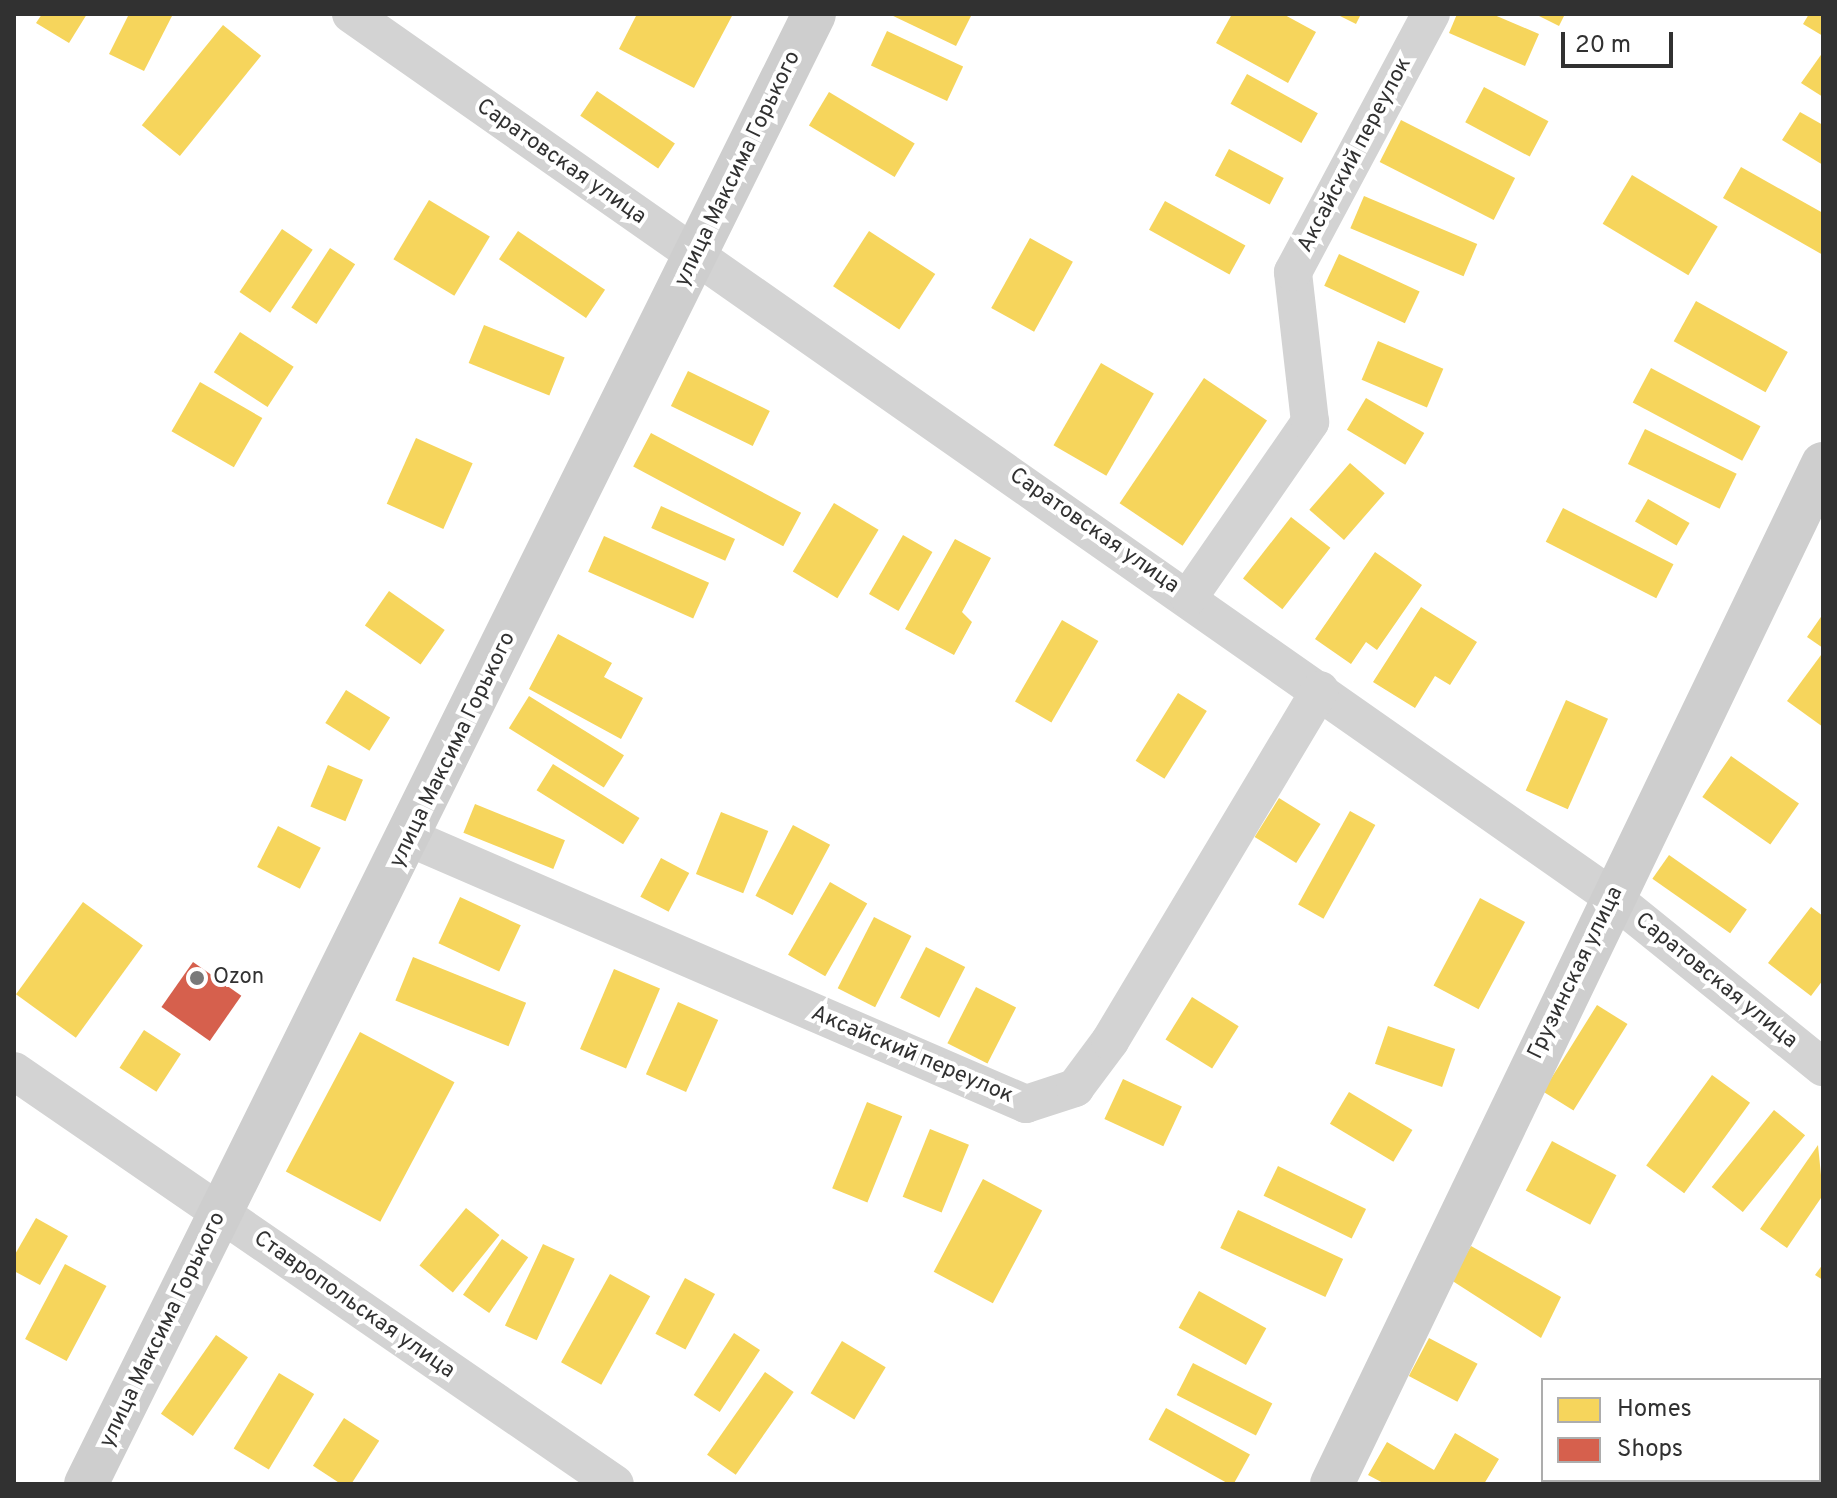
<!DOCTYPE html>
<meta charset="utf-8">
<style>
body{margin:0}
#map{position:relative;width:1837px;height:1498px;overflow:hidden;background:#fff;font-family:Overpass,sans-serif}
div>[style]{position:absolute}
.homes>*{inset:0;background:#f6d55c;transform-origin:0 0}
.shops>*{inset:0;background:#d6604d;transform-origin:0 0}
.street>*{height:38px;margin:-19px;padding:0 19px;transform-origin:19px;border-radius:19px;background:#d3d3d3}
.secondary>*{height:44px;margin:-22px;padding:0 22px;transform-origin:22px;border-radius:22px;background:#cecece}
.dots>*{width:22px;height:22px;translate:-50% -50%;box-sizing:border-box;border:4px solid #fff;border-radius:50%}
span{translate:-50% -50%;white-space:nowrap;text-align:center;line-height:1.15;-webkit-text-stroke:8px #fff;paint-order:stroke}
.street-label{font-size:22px;color:#313131}
.poi-label{font-size:22px;color:#313131}
.left{translate:0 -50%;text-align:left}
.frame{position:absolute;inset:0;border:16px solid #313131;pointer-events:none}
.legend{position:absolute;left:1541px;top:1378px;width:280px;height:104px;box-sizing:border-box;background:#fff;border:2px solid #adadad;margin:0;padding:10px 14px;list-style:none;font-size:24px;color:#313131}
.legend li{display:flex;align-items:center;gap:16px;height:40px}
.legend b{width:40px;border:2px solid #adadad}
.scale{position:absolute;left:1561px;top:32px;width:112px;height:36px;box-sizing:border-box;border:4px solid #313131;border-top:0;padding-left:10px;font-size:24px;line-height:28px;white-space:nowrap;color:#313131;-webkit-text-stroke:6px #fff;paint-order:stroke}
</style>
<div id="map">
<div class="homes">
<div style="clip-path:polygon(42px 14px,87px 14px,69px 43px,36px 23px)"></div>
<div style="clip-path:polygon(129px 14px,173px 14px,144px 71px,109px 54px)"></div>
<div style="clip-path:polygon(637px 14px,733px 14px,694px 88px,619px 49px)"></div>
<div style="clip-path:polygon(889px 14px,972px 14px,956px 46px)"></div>
<div style="clip-path:polygon(1232px 14px,1283px 14px,1316px 32px,1288px 83px,1216px 43px)"></div>
<div style="clip-path:polygon(1336px 14px,1361px 14px,1356px 24px)"></div>
<div style="clip-path:polygon(1457px 14px,1492px 14px,1539px 34px,1525px 66px,1449px 33px)"></div>
<div style="clip-path:polygon(1535px 14px,1565px 14px,1559px 26px)"></div>
<div style="clip-path:polygon(1809px 14px,1823px 14px,1823px 36px,1803px 24px)"></div>
<div style="left:223px;top:25px;width:49px;height:129px;rotate:39deg"></div>
<div style="left:887px;top:31px;width:84px;height:38px;rotate:25deg"></div>
<div style="clip-path:polygon(1823px 52px,1823px 97px,1801px 83px)"></div>
<div style="left:1247px;top:74px;width:81px;height:34px;rotate:29deg"></div>
<div style="left:1484px;top:87px;width:73px;height:40px;rotate:28deg"></div>
<div style="left:597px;top:91px;width:94px;height:30px;rotate:34deg"></div>
<div style="left:829px;top:92px;width:100px;height:39px;rotate:31deg"></div>
<div style="clip-path:polygon(1800px 112px,1823px 125px,1823px 165px,1782px 140px)"></div>
<div style="left:1401px;top:120px;width:128px;height:47px;rotate:27deg"></div>
<div style="left:1229px;top:149px;width:62px;height:30px;rotate:28deg"></div>
<div style="clip-path:polygon(1741px 167px,1823px 213px,1823px 255px,1723px 198px)"></div>
<div style="left:1632px;top:175px;width:100px;height:57px;rotate:31deg"></div>
<div style="left:1364px;top:196px;width:123px;height:35px;rotate:23deg"></div>
<div style="left:429px;top:200px;width:71px;height:69px;rotate:31deg"></div>
<div style="left:1165px;top:201px;width:92px;height:33px;rotate:29deg"></div>
<div style="left:282px;top:229px;width:37px;height:76px;rotate:34deg"></div>
<div style="left:518px;top:231px;width:105px;height:34px;rotate:34deg"></div>
<div style="left:869px;top:231px;width:79px;height:66px;rotate:33deg"></div>
<div style="left:1030px;top:238px;width:49px;height:80px;rotate:29deg"></div>
<div style="left:330px;top:248px;width:30px;height:71px;rotate:33deg"></div>
<div style="left:1339px;top:254px;width:89px;height:35px;rotate:25deg"></div>
<div style="left:1696px;top:301px;width:105px;height:46px;rotate:29deg"></div>
<div style="left:484px;top:325px;width:87px;height:41px;rotate:22deg"></div>
<div style="left:240px;top:332px;width:64px;height:48px;rotate:33deg"></div>
<div style="left:1378px;top:341px;width:71px;height:42px;rotate:23deg"></div>
<div style="left:1101px;top:363px;width:61px;height:95px;rotate:30deg"></div>
<div style="left:1651px;top:368px;width:124px;height:39px;rotate:28deg"></div>
<div style="left:688px;top:371px;width:91px;height:39px;rotate:26deg"></div>
<div style="left:1204px;top:378px;width:76px;height:151px;rotate:34deg"></div>
<div style="left:200px;top:382px;width:72px;height:57px;rotate:30deg"></div>
<div style="left:1366px;top:398px;width:68px;height:37px;rotate:31deg"></div>
<div style="left:1645px;top:429px;width:102px;height:39px;rotate:26deg"></div>
<div style="left:651px;top:433px;width:170px;height:38px;rotate:28deg"></div>
<div style="left:416px;top:438px;width:62px;height:72px;rotate:24deg"></div>
<div style="left:1350px;top:463px;width:46px;height:62px;rotate:41deg"></div>
<div style="left:1648px;top:499px;width:48px;height:26px;rotate:30deg"></div>
<div style="left:834px;top:503px;width:52px;height:80px;rotate:31deg"></div>
<div style="left:661px;top:506px;width:81px;height:24px;rotate:24deg"></div>
<div style="left:1563px;top:508px;width:124px;height:38px;rotate:27deg"></div>
<div style="left:1291px;top:517px;width:50px;height:78px;rotate:38deg"></div>
<div style="left:903px;top:535px;width:34px;height:68px;rotate:30deg"></div>
<div style="left:604px;top:536px;width:115px;height:39px;rotate:24deg"></div>
<div style="clip-path:polygon(955px 539px,991px 558px,962px 612px,972px 622px,954px 655px,905px 629px)"></div>
<div style="clip-path:polygon(1375px 552px,1422px 585px,1377px 650px,1366px 642px,1351px 664px,1315px 639px)"></div>
<div style="left:389px;top:591px;width:68px;height:42px;rotate:35deg"></div>
<div style="clip-path:polygon(1421px 607px,1477px 642px,1450px 685px,1435px 676px,1415px 708px,1373px 682px)"></div>
<div style="clip-path:polygon(1823px 614px,1823px 648px,1807px 637px)"></div>
<div style="left:1062px;top:620px;width:42px;height:94px;rotate:30deg"></div>
<div style="clip-path:polygon(558px 634px,612px 663px,604px 677px,643px 698px,621px 739px,529px 689px)"></div>
<div style="clip-path:polygon(1821px 655px,1823px 657px,1823px 727px,1787px 701px)"></div>
<div style="left:346px;top:690px;width:52px;height:39px;rotate:32deg"></div>
<div style="left:1178px;top:693px;width:34px;height:80px;rotate:32deg"></div>
<div style="left:529px;top:696px;width:112px;height:38px;rotate:32deg"></div>
<div style="left:1566px;top:700px;width:46px;height:99px;rotate:24deg"></div>
<div style="left:1731px;top:756px;width:83px;height:50px;rotate:35deg"></div>
<div style="left:553px;top:764px;width:102px;height:31px;rotate:32deg"></div>
<div style="left:328px;top:765px;width:38px;height:45px;rotate:23deg"></div>
<div style="left:1279px;top:798px;width:49px;height:46px;rotate:32deg"></div>
<div style="left:475px;top:804px;width:97px;height:31px;rotate:22deg"></div>
<div style="left:1350px;top:811px;width:29px;height:107px;rotate:29deg"></div>
<div style="left:721px;top:812px;width:51px;height:67px;rotate:22deg"></div>
<div style="left:793px;top:825px;width:42px;height:80px;rotate:28deg"></div>
<div style="left:278px;top:826px;width:48px;height:46px;rotate:27deg"></div>
<div style="left:1669px;top:855px;width:95px;height:29px;rotate:35deg"></div>
<div style="left:661px;top:858px;width:32px;height:44px;rotate:28deg"></div>
<div style="left:830px;top:882px;width:43px;height:84px;rotate:30deg"></div>
<div style="left:460px;top:897px;width:67px;height:51px;rotate:25deg"></div>
<div style="left:1480px;top:898px;width:51px;height:99px;rotate:28deg"></div>
<div style="left:83px;top:902px;width:74px;height:114px;rotate:36deg"></div>
<div style="clip-path:polygon(1811px 907px,1823px 916px,1823px 980px,1811px 996px,1768px 963px)"></div>
<div style="left:874px;top:917px;width:42px;height:80px;rotate:27deg"></div>
<div style="left:926px;top:947px;width:44px;height:57px;rotate:27deg"></div>
<div style="left:413px;top:957px;width:122px;height:47px;rotate:22deg"></div>
<div style="left:614px;top:969px;width:50px;height:87px;rotate:23deg"></div>
<div style="left:976px;top:987px;width:45px;height:63px;rotate:27deg"></div>
<div style="left:1192px;top:997px;width:55px;height:50px;rotate:32deg"></div>
<div style="left:678px;top:1002px;width:44px;height:79px;rotate:24deg"></div>
<div style="left:1597px;top:1005px;width:36px;height:102px;rotate:32deg"></div>
<div style="left:1388px;top:1026px;width:71px;height:40px;rotate:19deg"></div>
<div style="left:144px;top:1030px;width:44px;height:45px;rotate:33deg"></div>
<div style="left:360px;top:1032px;width:107px;height:158px;rotate:28deg"></div>
<div style="left:1712px;top:1075px;width:47px;height:112px;rotate:36deg"></div>
<div style="left:1123px;top:1079px;width:65px;height:44px;rotate:25deg"></div>
<div style="left:1349px;top:1092px;width:74px;height:37px;rotate:31deg"></div>
<div style="left:867px;top:1102px;width:38px;height:93px;rotate:22deg"></div>
<div style="left:1774px;top:1110px;width:40px;height:99px;rotate:39deg"></div>
<div style="left:930px;top:1129px;width:42px;height:73px;rotate:22deg"></div>
<div style="left:1552px;top:1141px;width:73px;height:56px;rotate:28deg"></div>
<div style="clip-path:polygon(1818px 1145px,1823px 1195px,1787px 1248px,1760px 1229px)"></div>
<div style="left:1278px;top:1166px;width:98px;height:33px;rotate:26deg"></div>
<div style="left:983px;top:1179px;width:67px;height:105px;rotate:28deg"></div>
<div style="left:466px;top:1208px;width:43px;height:74px;rotate:39deg"></div>
<div style="left:1238px;top:1210px;width:116px;height:42px;rotate:25deg"></div>
<div style="clip-path:polygon(36px 1218px,68px 1236px,40px 1285px,14px 1271px,14px 1256px)"></div>
<div style="left:502px;top:1239px;width:32px;height:68px;rotate:35deg"></div>
<div style="left:543px;top:1244px;width:35px;height:90px;rotate:25deg"></div>
<div style="clip-path:polygon(1471px 1246px,1561px 1297px,1541px 1338px,1451px 1280px)"></div>
<div style="left:65px;top:1264px;width:47px;height:85px;rotate:28deg"></div>
<div style="clip-path:polygon(1823px 1264px,1823px 1280px,1815px 1275px)"></div>
<div style="left:610px;top:1274px;width:46px;height:101px;rotate:29deg"></div>
<div style="left:685px;top:1278px;width:34px;height:63px;rotate:28deg"></div>
<div style="left:1199px;top:1291px;width:77px;height:42px;rotate:29deg"></div>
<div style="left:734px;top:1333px;width:31px;height:74px;rotate:33deg"></div>
<div style="left:216px;top:1335px;width:39px;height:96px;rotate:35deg"></div>
<div style="left:1429px;top:1338px;width:55px;height:43px;rotate:28deg"></div>
<div style="left:842px;top:1341px;width:51px;height:61px;rotate:31deg"></div>
<div style="left:1193px;top:1363px;width:89px;height:36px;rotate:27deg"></div>
<div style="left:765px;top:1372px;width:35px;height:101px;rotate:35deg"></div>
<div style="left:279px;top:1373px;width:41px;height:88px;rotate:31deg"></div>
<div style="left:1166px;top:1408px;width:96px;height:36px;rotate:29deg"></div>
<div style="left:344px;top:1418px;width:42px;height:57px;rotate:33deg"></div>
<div style="clip-path:polygon(1455px 1433px,1499px 1459px,1484px 1484px,1385px 1484px,1368px 1475px,1387px 1442px,1434px 1470px)"></div>
<div style="clip-path:polygon(1819px 1473px,1823px 1484px,1755px 1480px,1819px 1480px)"></div>
</div>
<div class="shops">
<div style="left:193px;top:962px;width:59px;height:55px;rotate:35deg"></div>
</div>
<div class="street">
<div style="left:351px;top:14px;width:1539px;rotate:35deg"></div>
<div style="left:1612px;top:897px;width:271px;rotate:38.9deg"></div>
<div style="left:1189px;top:597px;width:213px;rotate:-55.3deg"></div>
<div style="left:1310px;top:422px;width:151px;rotate:-96.5deg"></div>
<div style="left:1293px;top:272px;width:293px;rotate:-61.9deg"></div>
<div style="left:410px;top:838px;width:671px;rotate:23.36deg"></div>
<div style="left:1026px;top:1104px;width:52px;rotate:-18.1deg"></div>
<div style="left:1075px;top:1088px;width:59px;rotate:-53.3deg"></div>
<div style="left:1110px;top:1041px;width:409px;rotate:-59.1deg"></div>
<div style="left:14px;top:1071px;width:729px;rotate:34.5deg"></div>
</div>
<div class="secondary">
<div style="left:86px;top:1484px;width:1640px;rotate:-63.65deg"></div>
<div style="left:1332px;top:1484px;width:1132px;rotate:-64.3deg"></div>
</div>
<div class="dots">
<div style="left:197px;top:978px;background:#797979"></div>
</div>
<div class="street-label">
<span style="left:1355px;top:155px;rotate:-62deg">Аксайский переулок</span>
<span style="left:561px;top:162px;rotate:35deg">Саратовская улица</span>
<span style="left:738px;top:169px;rotate:-64deg">улица Максима Горького</span>
<span style="left:1094px;top:531px;rotate:35deg">Саратовская улица</span>
<span style="left:453px;top:750px;rotate:-64deg">улица Максима Горького</span>
<span style="left:1576px;top:973px;rotate:-64deg">Грузинская улица</span>
<span style="left:1716px;top:981px;rotate:39deg">Саратовская улица</span>
<span style="left:912px;top:1055px;rotate:23deg">Аксайский переулок</span>
<span style="left:354px;top:1305px;rotate:35deg">Ставропольская улица</span>
<span style="left:163px;top:1330px;rotate:-64deg">улица Максима Горького</span>
</div>
<div class="poi-label">
<span class="left" style="left:213px;top:978px">Ozon</span>
</div>
<div class="frame"></div>
<ul class="legend">
<li><b style="height:22px;background:#f6d55c"></b>Homes</li>
<li><b style="height:22px;background:#d6604d"></b>Shops</li>
</ul>
<div class="scale">20 m</div>
</div>
